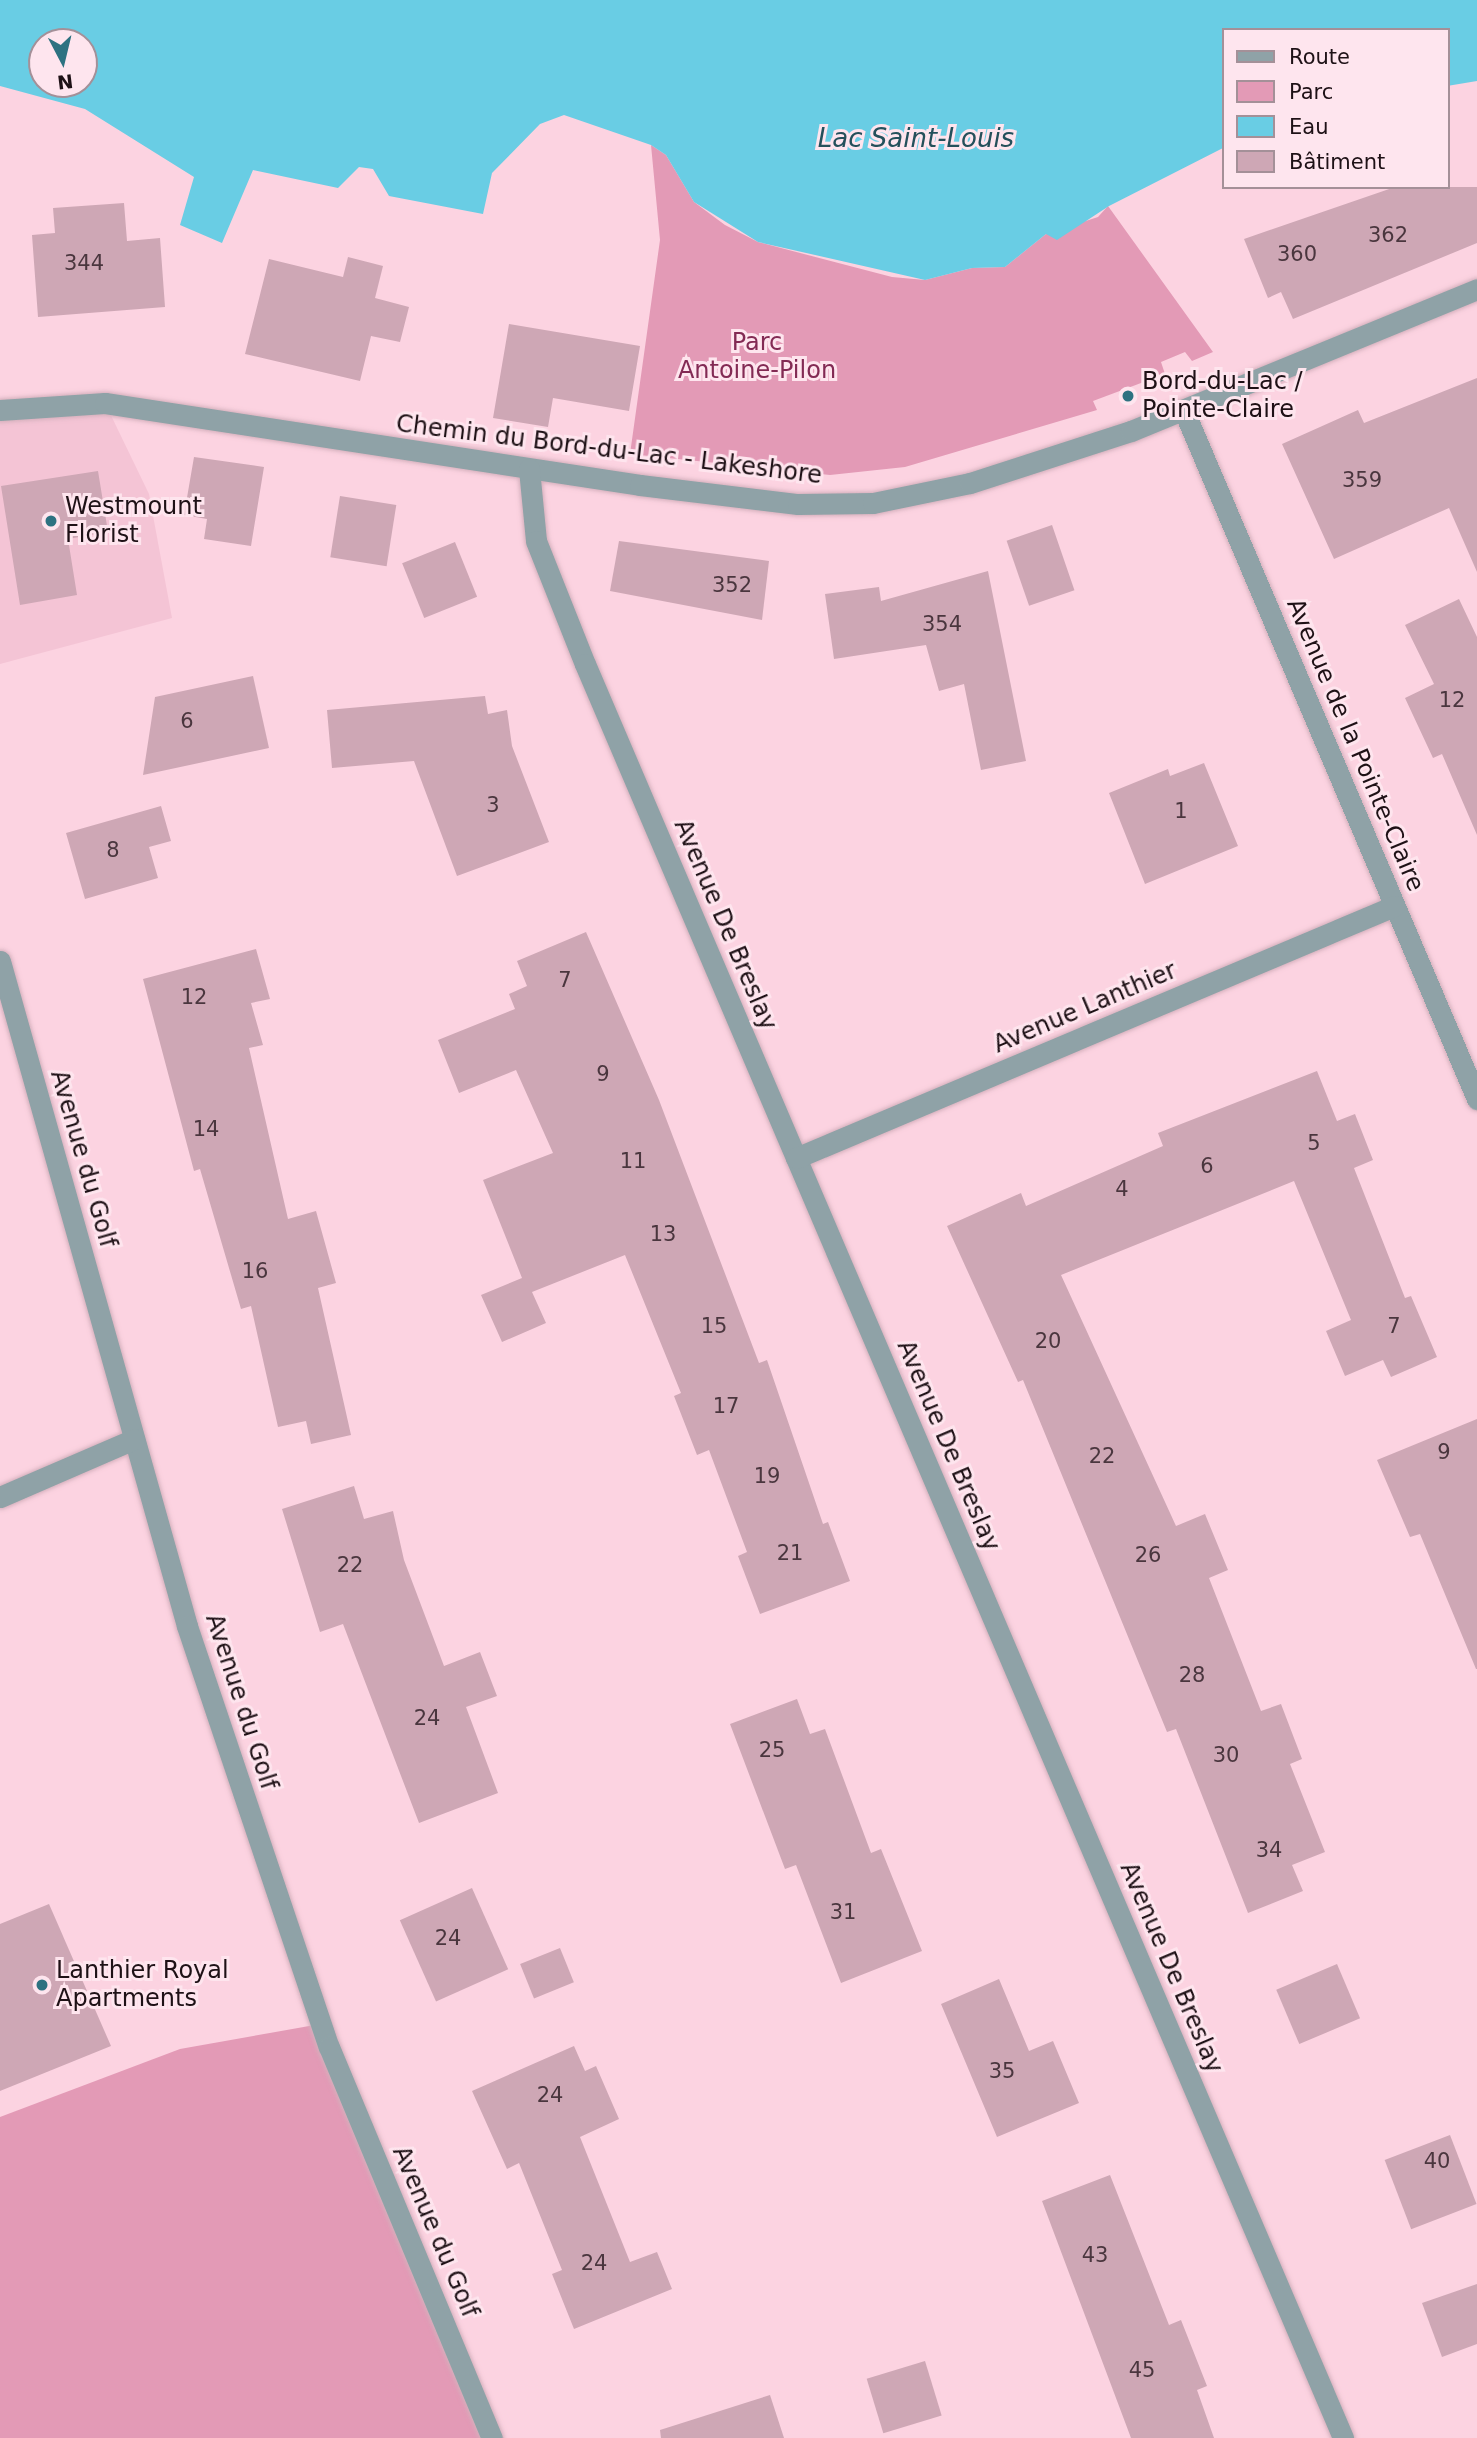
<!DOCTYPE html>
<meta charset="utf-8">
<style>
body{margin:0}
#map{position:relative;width:1477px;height:2438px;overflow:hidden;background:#fcd3e1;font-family:"DejaVu Sans",sans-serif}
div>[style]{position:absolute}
.built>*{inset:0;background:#f4c4d5}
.green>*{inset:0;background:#e39ab6}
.water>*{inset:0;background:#69cde4}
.building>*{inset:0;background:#cea7b5;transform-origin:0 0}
.roads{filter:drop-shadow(0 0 2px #d4b0bc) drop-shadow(0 0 2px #d4b0bc)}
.minor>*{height:21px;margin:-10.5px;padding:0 10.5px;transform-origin:10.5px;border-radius:10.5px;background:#8fa2a7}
.dots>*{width:19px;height:19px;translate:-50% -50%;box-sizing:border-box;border:4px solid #fee5ee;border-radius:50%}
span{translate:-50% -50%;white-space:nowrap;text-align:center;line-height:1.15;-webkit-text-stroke:6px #fee5ee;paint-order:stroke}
.number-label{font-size:21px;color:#4a363e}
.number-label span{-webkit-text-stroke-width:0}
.park-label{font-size:24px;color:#832a54}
.poi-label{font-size:24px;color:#1e1116}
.left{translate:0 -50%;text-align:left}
.street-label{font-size:24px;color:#1e1116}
.water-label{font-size:26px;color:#24505b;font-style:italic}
.legend{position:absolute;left:1222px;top:28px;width:228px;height:161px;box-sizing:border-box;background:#fee5ee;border:2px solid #a49098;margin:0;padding:9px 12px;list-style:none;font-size:21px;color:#1e1116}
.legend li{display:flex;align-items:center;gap:14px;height:35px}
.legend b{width:35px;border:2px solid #a49098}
.north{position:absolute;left:28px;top:28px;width:70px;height:70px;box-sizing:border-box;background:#fee5ee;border:2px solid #a49098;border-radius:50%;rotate:173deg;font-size:19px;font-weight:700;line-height:28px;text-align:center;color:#1e1116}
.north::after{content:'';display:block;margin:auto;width:24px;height:32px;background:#2d7281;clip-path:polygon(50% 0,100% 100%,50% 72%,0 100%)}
</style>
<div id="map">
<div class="built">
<div style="clip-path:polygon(105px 403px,149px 494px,172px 618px,0 664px,0 410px)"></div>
</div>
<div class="green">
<div style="clip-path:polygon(651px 145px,666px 155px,694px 202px,725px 225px,758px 242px,892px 277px,925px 280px,972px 268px,1005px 267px,1046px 234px,1098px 217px,1108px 206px,1213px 352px,1192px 361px,1185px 352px,1161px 362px,1165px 374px,1093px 401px,1097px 410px,905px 467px,830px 475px,630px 454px,660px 240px)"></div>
<div style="clip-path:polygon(326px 2023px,503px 2438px,0 2438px,0 2117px,180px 2049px)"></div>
</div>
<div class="water">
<div style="clip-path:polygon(evenodd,0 0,1477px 0,1477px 81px,1447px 86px,1447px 30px,1223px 30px,1223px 148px,1109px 206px,1057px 240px,1046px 234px,1005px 267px,972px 268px,925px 280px,758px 242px,694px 202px,666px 155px,651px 145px,564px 115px,540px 124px,492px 173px,483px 214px,389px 196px,373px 169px,359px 167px,338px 188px,253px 170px,222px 243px,180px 225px,194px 177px,85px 109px,0 86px,0 0,42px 42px,84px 42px,84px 84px,42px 84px,42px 42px)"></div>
</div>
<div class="building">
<div style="clip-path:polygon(1395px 187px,1477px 187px,1477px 243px,1293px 319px,1281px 292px,1268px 298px,1244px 239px)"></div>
<div style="clip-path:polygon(124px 203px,127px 241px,160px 238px,165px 307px,38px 317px,32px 235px,55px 233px,53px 208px)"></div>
<div style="clip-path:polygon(348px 257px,383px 266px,375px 298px,409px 307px,400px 342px,371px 336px,360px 381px,245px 354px,269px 259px,343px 277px)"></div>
<div style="clip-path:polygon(509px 324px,640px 346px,629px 411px,553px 398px,548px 427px,493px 418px)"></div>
<div style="clip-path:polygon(1477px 378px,1477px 572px,1449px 508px,1334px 559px,1282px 444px,1358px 410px,1364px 423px)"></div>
<div style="clip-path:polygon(194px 457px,264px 467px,251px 546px,204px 539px,207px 519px,184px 515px)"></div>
<div style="clip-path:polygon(98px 471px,108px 532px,68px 539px,77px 595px,20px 605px,1px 486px)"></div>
<div style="left:340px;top:496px;width:57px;height:62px;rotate:9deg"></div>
<div style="left:1052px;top:525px;width:69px;height:48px;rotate:71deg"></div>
<div style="clip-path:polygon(619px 541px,769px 561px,762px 620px,610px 591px)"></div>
<div style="left:455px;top:542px;width:59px;height:57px;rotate:68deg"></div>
<div style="clip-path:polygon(988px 571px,1026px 761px,981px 770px,964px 684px,939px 691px,926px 645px,834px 659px,825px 594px,879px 587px,881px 601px)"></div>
<div style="clip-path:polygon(1459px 599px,1477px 637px,1477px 835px,1442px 754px,1433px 758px,1405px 698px,1434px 684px,1405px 625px)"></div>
<div style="clip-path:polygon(253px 676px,269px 748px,143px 775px,155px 697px)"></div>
<div style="clip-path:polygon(485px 696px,488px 714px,507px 710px,512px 746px,549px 842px,457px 876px,414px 761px,332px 768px,327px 710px)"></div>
<div style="clip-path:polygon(1204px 763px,1238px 846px,1145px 884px,1109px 793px,1168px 769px,1170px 776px)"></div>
<div style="clip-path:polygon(161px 806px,171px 841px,149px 847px,158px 878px,85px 899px,66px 833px)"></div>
<div style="clip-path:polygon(586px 932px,659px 1100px,759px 1363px,767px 1360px,823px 1524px,828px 1522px,850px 1581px,760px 1614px,738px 1556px,747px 1552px,709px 1450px,697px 1455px,674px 1396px,681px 1393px,625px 1255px,532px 1292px,546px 1323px,502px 1342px,481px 1295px,522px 1278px,483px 1180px,553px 1153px,516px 1070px,459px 1093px,438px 1040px,515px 1009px,509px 994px,527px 986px,517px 961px)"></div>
<div style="clip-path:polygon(256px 949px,270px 999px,251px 1003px,263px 1045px,249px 1048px,288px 1219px,316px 1211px,336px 1283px,318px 1288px,351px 1435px,311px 1444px,306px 1421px,278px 1427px,251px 1306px,241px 1309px,200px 1169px,194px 1171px,143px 979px)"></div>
<div style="clip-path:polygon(1317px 1071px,1337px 1121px,1355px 1114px,1373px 1160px,1354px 1168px,1405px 1298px,1411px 1296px,1437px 1357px,1391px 1377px,1383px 1360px,1345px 1376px,1326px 1331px,1351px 1320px,1294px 1181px,1061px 1275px,1176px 1526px,1205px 1514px,1228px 1570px,1209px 1578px,1261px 1711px,1281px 1704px,1302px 1759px,1290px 1764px,1325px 1852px,1292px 1865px,1303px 1891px,1248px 1913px,1176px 1729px,1167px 1732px,1023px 1380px,1018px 1382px,947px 1226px,1021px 1193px,1026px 1206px,1163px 1146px,1158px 1133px)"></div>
<div style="clip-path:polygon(1477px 1419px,1477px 1669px,1476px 1669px,1420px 1534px,1410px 1537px,1377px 1460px)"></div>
<div style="clip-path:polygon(354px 1486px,364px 1519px,393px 1511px,404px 1560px,444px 1666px,480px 1652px,497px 1696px,466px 1707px,498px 1793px,419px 1823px,343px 1624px,320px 1632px,282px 1509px)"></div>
<div style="clip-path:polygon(797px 1699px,810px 1734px,825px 1729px,871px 1853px,881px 1849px,922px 1951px,841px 1983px,796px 1865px,785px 1869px,730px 1724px)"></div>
<div style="left:472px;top:1888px;width:89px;height:79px;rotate:66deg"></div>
<div style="clip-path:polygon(49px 1904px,111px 2046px,0 2091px,0 1924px)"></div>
<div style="left:560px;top:1948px;width:37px;height:43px;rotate:68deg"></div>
<div style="left:1337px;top:1964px;width:59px;height:66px;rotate:67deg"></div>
<div style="clip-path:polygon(999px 1979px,1029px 2051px,1053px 2041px,1079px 2103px,997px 2137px,941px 2004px)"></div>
<div style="clip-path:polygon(574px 2046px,585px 2071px,596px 2066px,619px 2119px,580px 2137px,630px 2262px,657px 2252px,672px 2289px,574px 2329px,552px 2274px,562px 2270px,519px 2163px,507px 2169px,472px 2091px)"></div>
<div style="left:1450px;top:2135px;width:74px;height:70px;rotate:69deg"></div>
<div style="clip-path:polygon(1110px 2175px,1169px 2325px,1181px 2320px,1207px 2386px,1197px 2390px,1214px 2438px,1131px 2438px,1042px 2201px)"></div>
<div style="clip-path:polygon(1477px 2284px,1477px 2344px,1442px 2357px,1422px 2303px)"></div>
<div style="left:925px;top:2361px;width:57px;height:61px;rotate:73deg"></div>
<div style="clip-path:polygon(770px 2395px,784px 2438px,661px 2438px,660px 2430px)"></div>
</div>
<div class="roads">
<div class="minor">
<div style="left:0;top:410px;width:105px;rotate:-3.8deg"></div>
<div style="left:105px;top:403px;width:541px;rotate:8.71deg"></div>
<div style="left:640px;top:485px;width:159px;rotate:6.9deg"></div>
<div style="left:798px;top:504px;width:75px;rotate:-0.8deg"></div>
<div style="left:873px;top:503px;width:99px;rotate:-11.7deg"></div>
<div style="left:970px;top:483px;width:169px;rotate:-17.9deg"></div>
<div style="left:1131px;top:431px;width:374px;rotate:-22.3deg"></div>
<div style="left:1184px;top:411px;width:748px;rotate:66.93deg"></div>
<div style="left:529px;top:469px;width:72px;rotate:84.4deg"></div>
<div style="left:536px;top:541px;width:132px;rotate:68.3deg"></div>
<div style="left:585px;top:664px;width:1929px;rotate:66.86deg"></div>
<div style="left:0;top:961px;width:691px;rotate:74.29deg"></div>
<div style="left:187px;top:1626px;width:444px;rotate:71.4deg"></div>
<div style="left:329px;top:2047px;width:424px;rotate:67.4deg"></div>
<div style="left:796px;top:1158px;width:649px;rotate:-22.85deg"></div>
<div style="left:0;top:1497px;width:146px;rotate:-23.4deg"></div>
</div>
</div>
<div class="dots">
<div style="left:1128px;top:396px;background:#2d7281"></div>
<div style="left:51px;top:521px;background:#2d7281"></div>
<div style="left:42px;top:1985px;background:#2d7281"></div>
</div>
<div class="number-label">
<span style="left:1388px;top:235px">362</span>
<span style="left:1297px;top:254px">360</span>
<span style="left:84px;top:263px">344</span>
<span style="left:1362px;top:480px">359</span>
<span style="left:732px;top:585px">352</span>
<span style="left:942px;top:624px">354</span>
<span style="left:1452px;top:700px">12</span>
<span style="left:187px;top:721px">6</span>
<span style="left:493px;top:805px">3</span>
<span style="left:1181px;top:811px">1</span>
<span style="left:113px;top:850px">8</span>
<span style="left:565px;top:980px">7</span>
<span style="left:194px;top:997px">12</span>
<span style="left:603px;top:1074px">9</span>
<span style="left:206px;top:1129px">14</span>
<span style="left:1314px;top:1143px">5</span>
<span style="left:633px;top:1161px">11</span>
<span style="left:1207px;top:1166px">6</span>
<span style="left:1122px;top:1189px">4</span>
<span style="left:663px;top:1234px">13</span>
<span style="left:255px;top:1271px">16</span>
<span style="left:714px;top:1326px">15</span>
<span style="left:1394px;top:1326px">7</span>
<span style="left:1048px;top:1341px">20</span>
<span style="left:726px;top:1406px">17</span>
<span style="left:1444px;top:1452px">9</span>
<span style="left:1102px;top:1456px">22</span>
<span style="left:767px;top:1476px">19</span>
<span style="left:790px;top:1553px">21</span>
<span style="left:1148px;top:1555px">26</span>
<span style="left:350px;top:1565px">22</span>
<span style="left:1192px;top:1675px">28</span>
<span style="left:427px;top:1718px">24</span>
<span style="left:772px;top:1750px">25</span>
<span style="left:1226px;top:1755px">30</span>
<span style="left:1269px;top:1850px">34</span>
<span style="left:843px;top:1912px">31</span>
<span style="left:448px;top:1938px">24</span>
<span style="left:1002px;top:2071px">35</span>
<span style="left:550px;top:2095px">24</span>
<span style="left:1437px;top:2161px">40</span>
<span style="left:1095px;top:2255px">43</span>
<span style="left:594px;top:2263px">24</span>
<span style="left:1142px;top:2370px">45</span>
</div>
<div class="park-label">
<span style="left:757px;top:357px">Parc<br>Antoine-Pilon</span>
</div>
<div class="poi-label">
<span class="left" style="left:1142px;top:396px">Bord-du-Lac /<br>Pointe-Claire</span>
<span class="left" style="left:65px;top:521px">Westmount<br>Florist</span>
<span class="left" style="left:56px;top:1985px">Lanthier Royal<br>Apartments</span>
</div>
<div class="street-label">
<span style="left:609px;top:450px;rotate:7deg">Chemin du Bord-du-Lac - Lakeshore</span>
<span style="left:1355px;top:745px;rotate:67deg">Avenue de la Pointe-Claire</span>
<span style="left:725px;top:925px;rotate:67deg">Avenue De Breslay</span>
<span style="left:1085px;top:1008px;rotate:-23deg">Avenue Lanthier</span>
<span style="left:83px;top:1159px;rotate:74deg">Avenue du Golf</span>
<span style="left:948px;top:1446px;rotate:67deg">Avenue De Breslay</span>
<span style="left:241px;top:1702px;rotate:72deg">Avenue du Golf</span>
<span style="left:1171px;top:1968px;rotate:67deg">Avenue De Breslay</span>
<span style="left:435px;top:2232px;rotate:67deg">Avenue du Golf</span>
</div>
<div class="water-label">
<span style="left:916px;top:139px">Lac Saint-Louis</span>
</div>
<ul class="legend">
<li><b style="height:9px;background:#8fa2a7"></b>Route</li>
<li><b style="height:19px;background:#e39ab6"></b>Parc</li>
<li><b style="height:19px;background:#69cde4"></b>Eau</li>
<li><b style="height:19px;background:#cea7b5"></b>Bâtiment</li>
</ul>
<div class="north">N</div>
</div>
